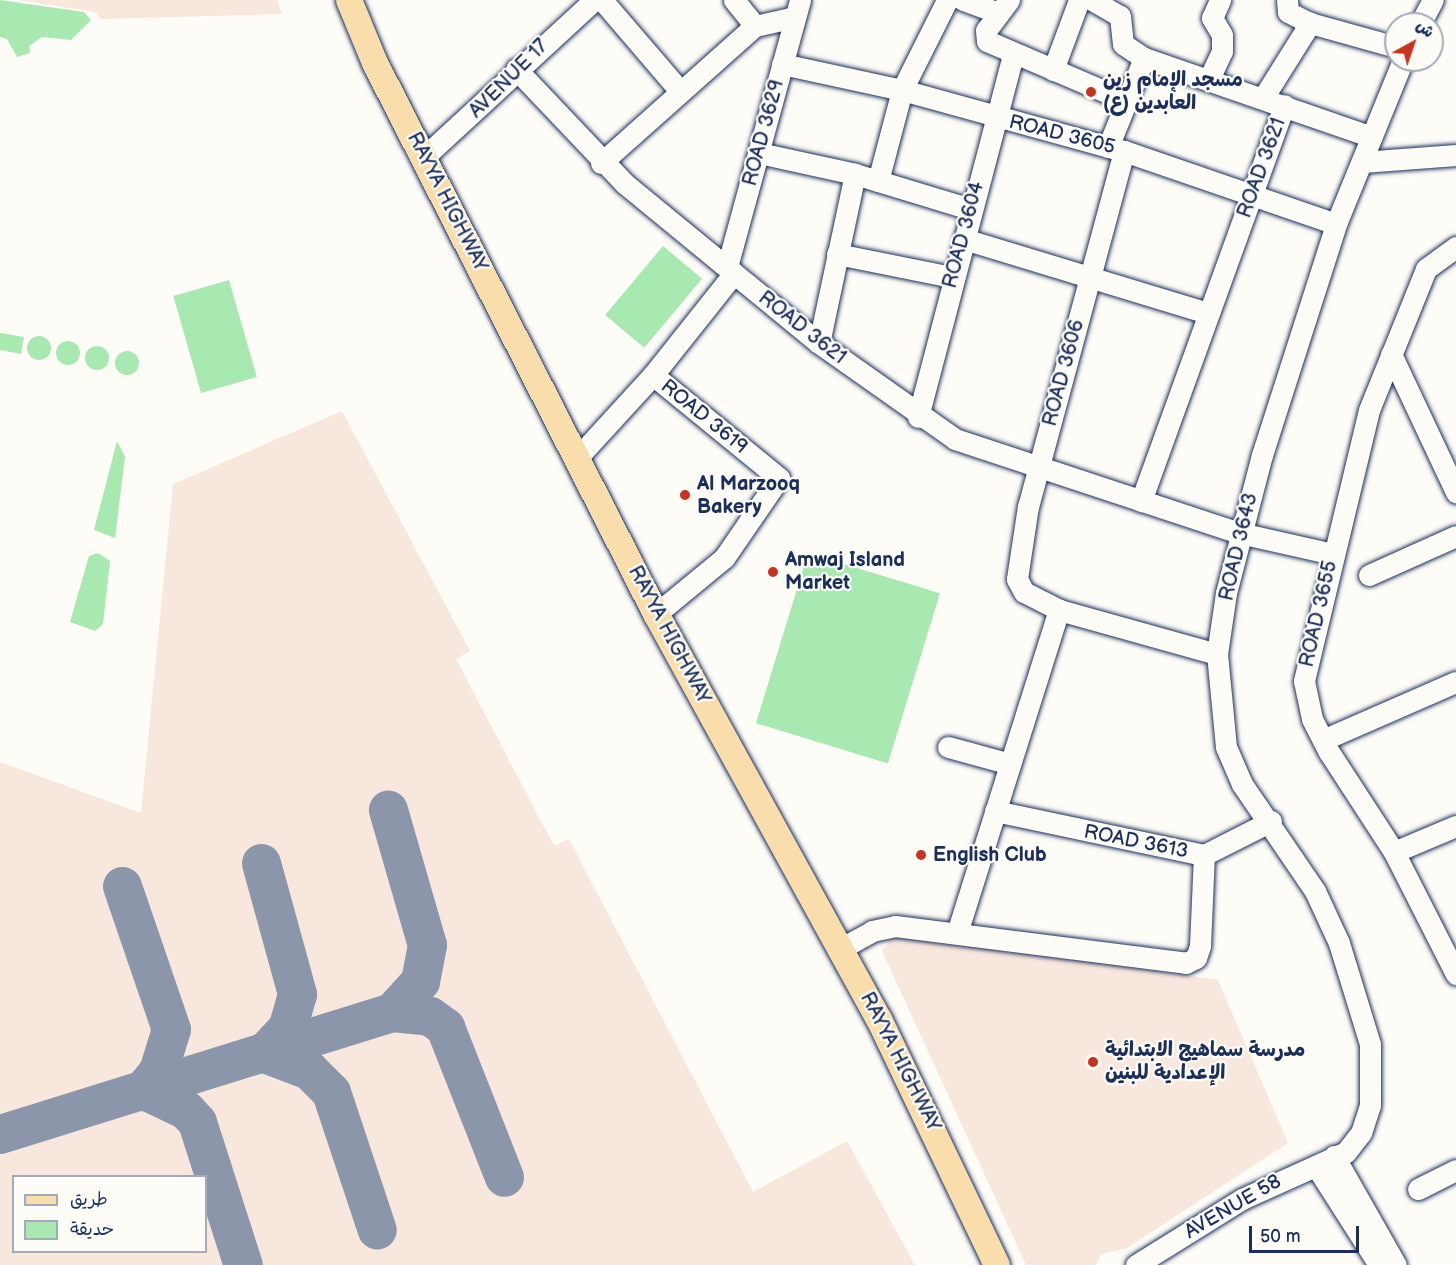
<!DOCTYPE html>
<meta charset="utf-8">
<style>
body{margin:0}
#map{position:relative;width:1456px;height:1265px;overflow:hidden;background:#fdfcf7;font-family:"Balsamiq Sans","Playpen Sans Arabic",sans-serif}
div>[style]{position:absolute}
.built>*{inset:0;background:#f8e7dc}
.green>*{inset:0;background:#a8e9b2;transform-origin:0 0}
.round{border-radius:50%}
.taxiway>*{height:39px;margin:-19.5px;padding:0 19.5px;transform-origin:19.5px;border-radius:19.5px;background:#8c96aa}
.roads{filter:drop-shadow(0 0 2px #1b2f5e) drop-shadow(0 0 2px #1b2f5e)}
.minor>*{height:21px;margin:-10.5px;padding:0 10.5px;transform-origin:10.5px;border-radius:10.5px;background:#fdfcf7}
.major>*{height:26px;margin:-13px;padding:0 13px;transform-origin:13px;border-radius:13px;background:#f9deab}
.dots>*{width:16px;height:16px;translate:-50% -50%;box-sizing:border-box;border:3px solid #fdfcf7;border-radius:50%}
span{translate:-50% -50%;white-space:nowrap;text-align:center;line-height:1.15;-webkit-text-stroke:4.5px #fdfcf7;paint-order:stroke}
.street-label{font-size:20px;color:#1b2f5e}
.poi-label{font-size:20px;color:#1b2f5e;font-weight:700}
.left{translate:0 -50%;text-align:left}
.legend{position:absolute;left:12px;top:1175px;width:195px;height:78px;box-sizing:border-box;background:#fdfcf7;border:2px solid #a3aaba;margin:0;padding:8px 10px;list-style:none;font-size:18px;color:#1b2f5e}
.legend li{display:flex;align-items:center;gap:12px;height:30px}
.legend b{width:30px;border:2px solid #a3aaba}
.north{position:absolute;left:1384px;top:12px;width:60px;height:60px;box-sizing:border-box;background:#fdfcf7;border:2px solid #a3aaba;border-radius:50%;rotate:40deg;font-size:16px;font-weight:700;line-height:24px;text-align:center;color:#1b2f5e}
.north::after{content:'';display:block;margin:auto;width:21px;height:27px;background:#c8321e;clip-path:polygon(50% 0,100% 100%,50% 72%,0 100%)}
.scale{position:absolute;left:1249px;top:1226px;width:110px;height:27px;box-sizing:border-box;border:3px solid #1b2f5e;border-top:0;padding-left:8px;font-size:18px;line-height:21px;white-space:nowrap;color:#1b2f5e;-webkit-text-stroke:4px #fdfcf7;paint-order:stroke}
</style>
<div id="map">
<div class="built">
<div style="clip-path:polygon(18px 0,277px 0,282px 14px,101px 19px,95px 12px)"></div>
<div style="clip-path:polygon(evenodd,342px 411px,470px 651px,456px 659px,554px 846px,569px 839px,753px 1192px,847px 1141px,915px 1265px,0 1265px,0 762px,141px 813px,173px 484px,342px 411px,206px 1176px,206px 1252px,14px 1252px,14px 1176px,206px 1176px)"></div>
<div style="clip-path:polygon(895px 935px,1218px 980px,1288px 1143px,1127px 1248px,1101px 1254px,1096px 1265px,1026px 1265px,882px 951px)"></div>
</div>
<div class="green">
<div style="clip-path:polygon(0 0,84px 12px,91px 20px,71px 40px,42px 37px,29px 46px,30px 53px,17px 57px,7px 39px,0 37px)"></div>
<div style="left:663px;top:246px;width:51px;height:90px;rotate:40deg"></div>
<div style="left:229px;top:280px;width:101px;height:58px;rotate:74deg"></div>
<div style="clip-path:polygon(0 333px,24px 337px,21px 354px,0 350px)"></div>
<div class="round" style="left:27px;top:336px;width:24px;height:24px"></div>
<div class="round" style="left:56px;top:341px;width:24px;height:24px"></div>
<div class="round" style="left:85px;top:346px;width:24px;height:24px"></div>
<div class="round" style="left:115px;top:351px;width:24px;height:24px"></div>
<div style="clip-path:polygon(117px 441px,125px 457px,115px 538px,94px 530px)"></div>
<div style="clip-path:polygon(98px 553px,110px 561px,103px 624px,95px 631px,70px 622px,89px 556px)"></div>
<div style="left:808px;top:553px;width:138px;height:178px;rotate:17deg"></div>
</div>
<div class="taxiway">
<div style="left:261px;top:863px;width:136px;rotate:74.6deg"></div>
<div style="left:297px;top:994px;width:35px;rotate:106deg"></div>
<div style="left:287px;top:1028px;width:34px;rotate:133deg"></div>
<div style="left:264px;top:1053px;width:48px;rotate:20.7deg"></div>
<div style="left:309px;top:1070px;width:31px;rotate:45deg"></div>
<div style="left:331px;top:1092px;width:145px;rotate:71.6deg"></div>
<div style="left:122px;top:886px;width:151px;rotate:71.1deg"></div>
<div style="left:171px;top:1029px;width:44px;rotate:107.2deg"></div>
<div style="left:158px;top:1071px;width:26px;rotate:129deg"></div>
<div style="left:392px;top:1012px;width:38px;rotate:6deg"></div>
<div style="left:430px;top:1016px;width:19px;rotate:36deg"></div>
<div style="left:445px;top:1027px;width:161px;rotate:68.5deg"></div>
<div style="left:144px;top:1090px;width:47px;rotate:25.5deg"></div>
<div style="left:186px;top:1110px;width:16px;rotate:47deg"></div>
<div style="left:197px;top:1122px;width:150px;rotate:72.2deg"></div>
<div style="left:0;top:1134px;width:411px;rotate:-17.3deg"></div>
<div style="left:392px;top:1012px;width:42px;rotate:-47.9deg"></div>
<div style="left:420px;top:981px;width:37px;rotate:-79deg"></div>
<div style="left:427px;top:945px;width:141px;rotate:-106.1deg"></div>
</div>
<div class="roads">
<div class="minor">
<div style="left:602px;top:0;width:120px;rotate:49.4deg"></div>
<div style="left:734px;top:0;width:33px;rotate:51deg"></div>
<div style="left:963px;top:0;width:37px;rotate:20deg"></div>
<div style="left:1009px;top:0;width:38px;rotate:127deg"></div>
<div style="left:986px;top:30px;width:11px;rotate:85deg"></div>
<div style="left:987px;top:41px;width:152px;rotate:23.2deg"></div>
<div style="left:1092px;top:0;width:32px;rotate:30deg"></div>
<div style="left:1120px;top:16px;width:28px;rotate:84deg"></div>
<div style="left:1123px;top:44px;width:25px;rotate:34deg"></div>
<div style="left:1144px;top:58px;width:96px;rotate:112deg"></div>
<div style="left:1287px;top:0;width:12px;rotate:85deg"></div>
<div style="left:1288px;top:12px;width:25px;rotate:27deg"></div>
<div style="left:1310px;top:23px;width:89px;rotate:15.6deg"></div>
<div style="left:1420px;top:24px;width:27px;rotate:-62deg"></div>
<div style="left:1144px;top:58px;width:241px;rotate:19.1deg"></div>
<div style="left:782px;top:64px;width:123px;rotate:12.2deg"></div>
<div style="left:902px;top:90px;width:230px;rotate:15.4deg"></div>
<div style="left:1124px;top:151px;width:224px;rotate:19deg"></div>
<div style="left:516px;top:69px;width:157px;rotate:46.5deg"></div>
<div style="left:624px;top:183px;width:252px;rotate:39.4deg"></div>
<div style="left:819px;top:343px;width:166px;rotate:35.2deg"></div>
<div style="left:955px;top:439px;width:300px;rotate:18.3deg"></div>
<div style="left:1240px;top:533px;width:95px;rotate:12.7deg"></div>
<div style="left:1053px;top:70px;width:75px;rotate:-69.6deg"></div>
<div style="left:1209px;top:79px;width:31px;rotate:-65deg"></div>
<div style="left:1222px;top:51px;width:16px;rotate:-90deg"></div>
<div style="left:1222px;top:35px;width:20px;rotate:-120deg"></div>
<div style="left:1212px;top:18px;width:20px;rotate:-66deg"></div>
<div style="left:1263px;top:98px;width:89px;rotate:-57.9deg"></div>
<div style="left:1124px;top:151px;width:368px;rotate:105.1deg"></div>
<div style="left:1028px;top:506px;width:74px;rotate:98.6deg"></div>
<div style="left:1017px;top:579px;width:15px;rotate:62deg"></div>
<div style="left:1024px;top:592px;width:39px;rotate:27deg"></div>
<div style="left:1059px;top:610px;width:164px;rotate:15.6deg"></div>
<div style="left:759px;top:153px;width:98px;rotate:12.3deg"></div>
<div style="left:855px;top:174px;width:120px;rotate:16.9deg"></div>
<div style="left:424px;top:157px;width:231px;rotate:-42.7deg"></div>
<div style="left:1362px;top:162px;width:94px;rotate:-4.3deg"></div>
<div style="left:601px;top:163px;width:206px;rotate:-41.7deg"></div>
<div style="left:755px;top:26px;width:41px;rotate:-12.7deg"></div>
<div style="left:878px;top:181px;width:94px;rotate:-75.2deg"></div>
<div style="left:902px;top:90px;width:101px;rotate:-63.4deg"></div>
<div style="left:964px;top:239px;width:255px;rotate:16.9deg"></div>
<div style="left:1456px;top:247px;width:37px;rotate:144deg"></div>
<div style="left:1426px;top:269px;width:152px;rotate:112deg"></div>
<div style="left:1369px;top:410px;width:279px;rotate:103.5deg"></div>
<div style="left:1304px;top:681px;width:39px;rotate:78deg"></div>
<div style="left:1312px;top:719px;width:37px;rotate:63deg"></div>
<div style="left:1329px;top:752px;width:119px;rotate:57deg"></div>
<div style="left:1394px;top:852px;width:137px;rotate:63.1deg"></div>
<div style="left:837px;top:254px;width:117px;rotate:11.3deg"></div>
<div style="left:727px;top:267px;width:277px;rotate:-74.7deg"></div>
<div style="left:819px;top:343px;width:173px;rotate:-78deg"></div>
<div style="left:1391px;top:354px;width:153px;rotate:64.8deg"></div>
<div style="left:653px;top:375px;width:163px;rotate:39.3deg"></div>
<div style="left:779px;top:478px;width:97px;rotate:124.5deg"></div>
<div style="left:724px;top:558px;width:88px;rotate:140.5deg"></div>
<div style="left:918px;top:417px;width:375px;rotate:-75.3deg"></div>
<div style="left:577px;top:458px;width:113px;rotate:-47.5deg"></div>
<div style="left:653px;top:375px;width:130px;rotate:-51.5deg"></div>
<div style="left:1141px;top:501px;width:421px;rotate:-70.1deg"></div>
<div style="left:1369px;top:575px;width:95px;rotate:-24.1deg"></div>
<div style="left:1323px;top:740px;width:145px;rotate:-23.6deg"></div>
<div style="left:948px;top:747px;width:64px;rotate:15.3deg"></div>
<div style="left:995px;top:811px;width:214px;rotate:11.9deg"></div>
<div style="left:1204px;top:855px;width:75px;rotate:-26.9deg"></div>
<div style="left:1394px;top:852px;width:67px;rotate:-22.8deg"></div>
<div style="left:957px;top:933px;width:339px;rotate:-72.5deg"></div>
<div style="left:840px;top:949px;width:37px;rotate:-29deg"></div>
<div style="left:872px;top:931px;width:24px;rotate:-12deg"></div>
<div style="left:895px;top:926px;width:293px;rotate:7.2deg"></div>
<div style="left:1186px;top:963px;width:11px;rotate:-27deg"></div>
<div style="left:1196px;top:958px;width:13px;rotate:-72deg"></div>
<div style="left:1200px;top:946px;width:91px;rotate:-87.5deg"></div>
<div style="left:1334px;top:1156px;width:125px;rotate:60.4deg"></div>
<div style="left:1316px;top:1166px;width:117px;rotate:57.5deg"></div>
<div style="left:1418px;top:1189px;width:42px;rotate:-26.6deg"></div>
<div style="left:1136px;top:1265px;width:125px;rotate:-31.9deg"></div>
<div style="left:1242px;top:1199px;width:114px;rotate:-24.3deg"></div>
<div style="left:1346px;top:1152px;width:24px;rotate:-52deg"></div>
<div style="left:1361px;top:1133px;width:29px;rotate:-72deg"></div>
<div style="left:1370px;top:1105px;width:61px;rotate:-90deg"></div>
<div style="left:1370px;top:1044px;width:106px;rotate:-107.1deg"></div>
<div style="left:1339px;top:943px;width:57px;rotate:-114.8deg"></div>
<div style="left:1315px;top:891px;width:130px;rotate:-124.3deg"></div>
<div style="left:1242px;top:784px;width:40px;rotate:-113.4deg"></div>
<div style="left:1226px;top:747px;width:93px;rotate:-95.5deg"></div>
<div style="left:1217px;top:654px;width:62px;rotate:-81.6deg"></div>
<div style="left:1226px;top:593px;width:143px;rotate:-75.4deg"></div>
<div style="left:1262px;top:455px;width:243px;rotate:-72.2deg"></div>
<div style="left:1336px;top:224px;width:177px;rotate:-67.8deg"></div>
</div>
<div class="major">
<div style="left:349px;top:0;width:68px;rotate:67.6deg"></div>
<div style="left:375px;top:63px;width:619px;rotate:62.98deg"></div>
<div style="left:656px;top:614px;width:462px;rotate:61.2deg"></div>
<div style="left:879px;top:1019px;width:273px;rotate:64.4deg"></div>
</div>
</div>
<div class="dots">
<div style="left:1091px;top:92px;background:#c8321e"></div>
<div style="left:685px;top:495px;background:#c8321e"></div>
<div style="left:773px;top:572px;background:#c8321e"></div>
<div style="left:921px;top:855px;background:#c8321e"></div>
<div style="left:1093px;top:1062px;background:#c8321e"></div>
</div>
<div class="street-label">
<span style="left:509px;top:79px;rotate:-45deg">AVENUE 17</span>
<span style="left:764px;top:133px;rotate:-75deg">ROAD 3629</span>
<span style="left:1062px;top:135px;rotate:14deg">ROAD 3605</span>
<span style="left:1262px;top:168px;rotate:-70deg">ROAD 3621</span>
<span style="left:447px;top:202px;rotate:63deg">RAYYA HIGHWAY</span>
<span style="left:964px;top:235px;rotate:-75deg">ROAD 3604</span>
<span style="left:802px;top:328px;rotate:38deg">ROAD 3621</span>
<span style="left:1064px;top:373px;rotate:-75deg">ROAD 3606</span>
<span style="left:704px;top:417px;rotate:39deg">ROAD 3619</span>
<span style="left:1239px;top:547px;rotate:-77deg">ROAD 3643</span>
<span style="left:1319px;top:614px;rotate:-77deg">ROAD 3655</span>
<span style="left:669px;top:635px;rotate:62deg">RAYYA HIGHWAY</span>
<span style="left:1136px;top:842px;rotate:11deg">ROAD 3613</span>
<span style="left:900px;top:1062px;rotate:63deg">RAYYA HIGHWAY</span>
<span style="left:1233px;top:1207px;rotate:-30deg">AVENUE 58</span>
</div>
<div class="poi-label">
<span class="left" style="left:1103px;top:92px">مسجد الإمام زين<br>العابدين (ع)</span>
<span class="left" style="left:697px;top:496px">Al Marzooq<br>Bakery</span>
<span class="left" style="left:785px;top:572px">Amwaj Island<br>Market</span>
<span class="left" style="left:933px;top:855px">English Club</span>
<span class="left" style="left:1105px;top:1062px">مدرسة سماهيج الابتدائية<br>الإعدادية للبنين</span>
</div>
<ul class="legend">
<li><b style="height:8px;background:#f9deab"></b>طريق</li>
<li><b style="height:16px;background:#a8e9b2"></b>حديقة</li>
</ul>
<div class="north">ش</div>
<div class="scale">50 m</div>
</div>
